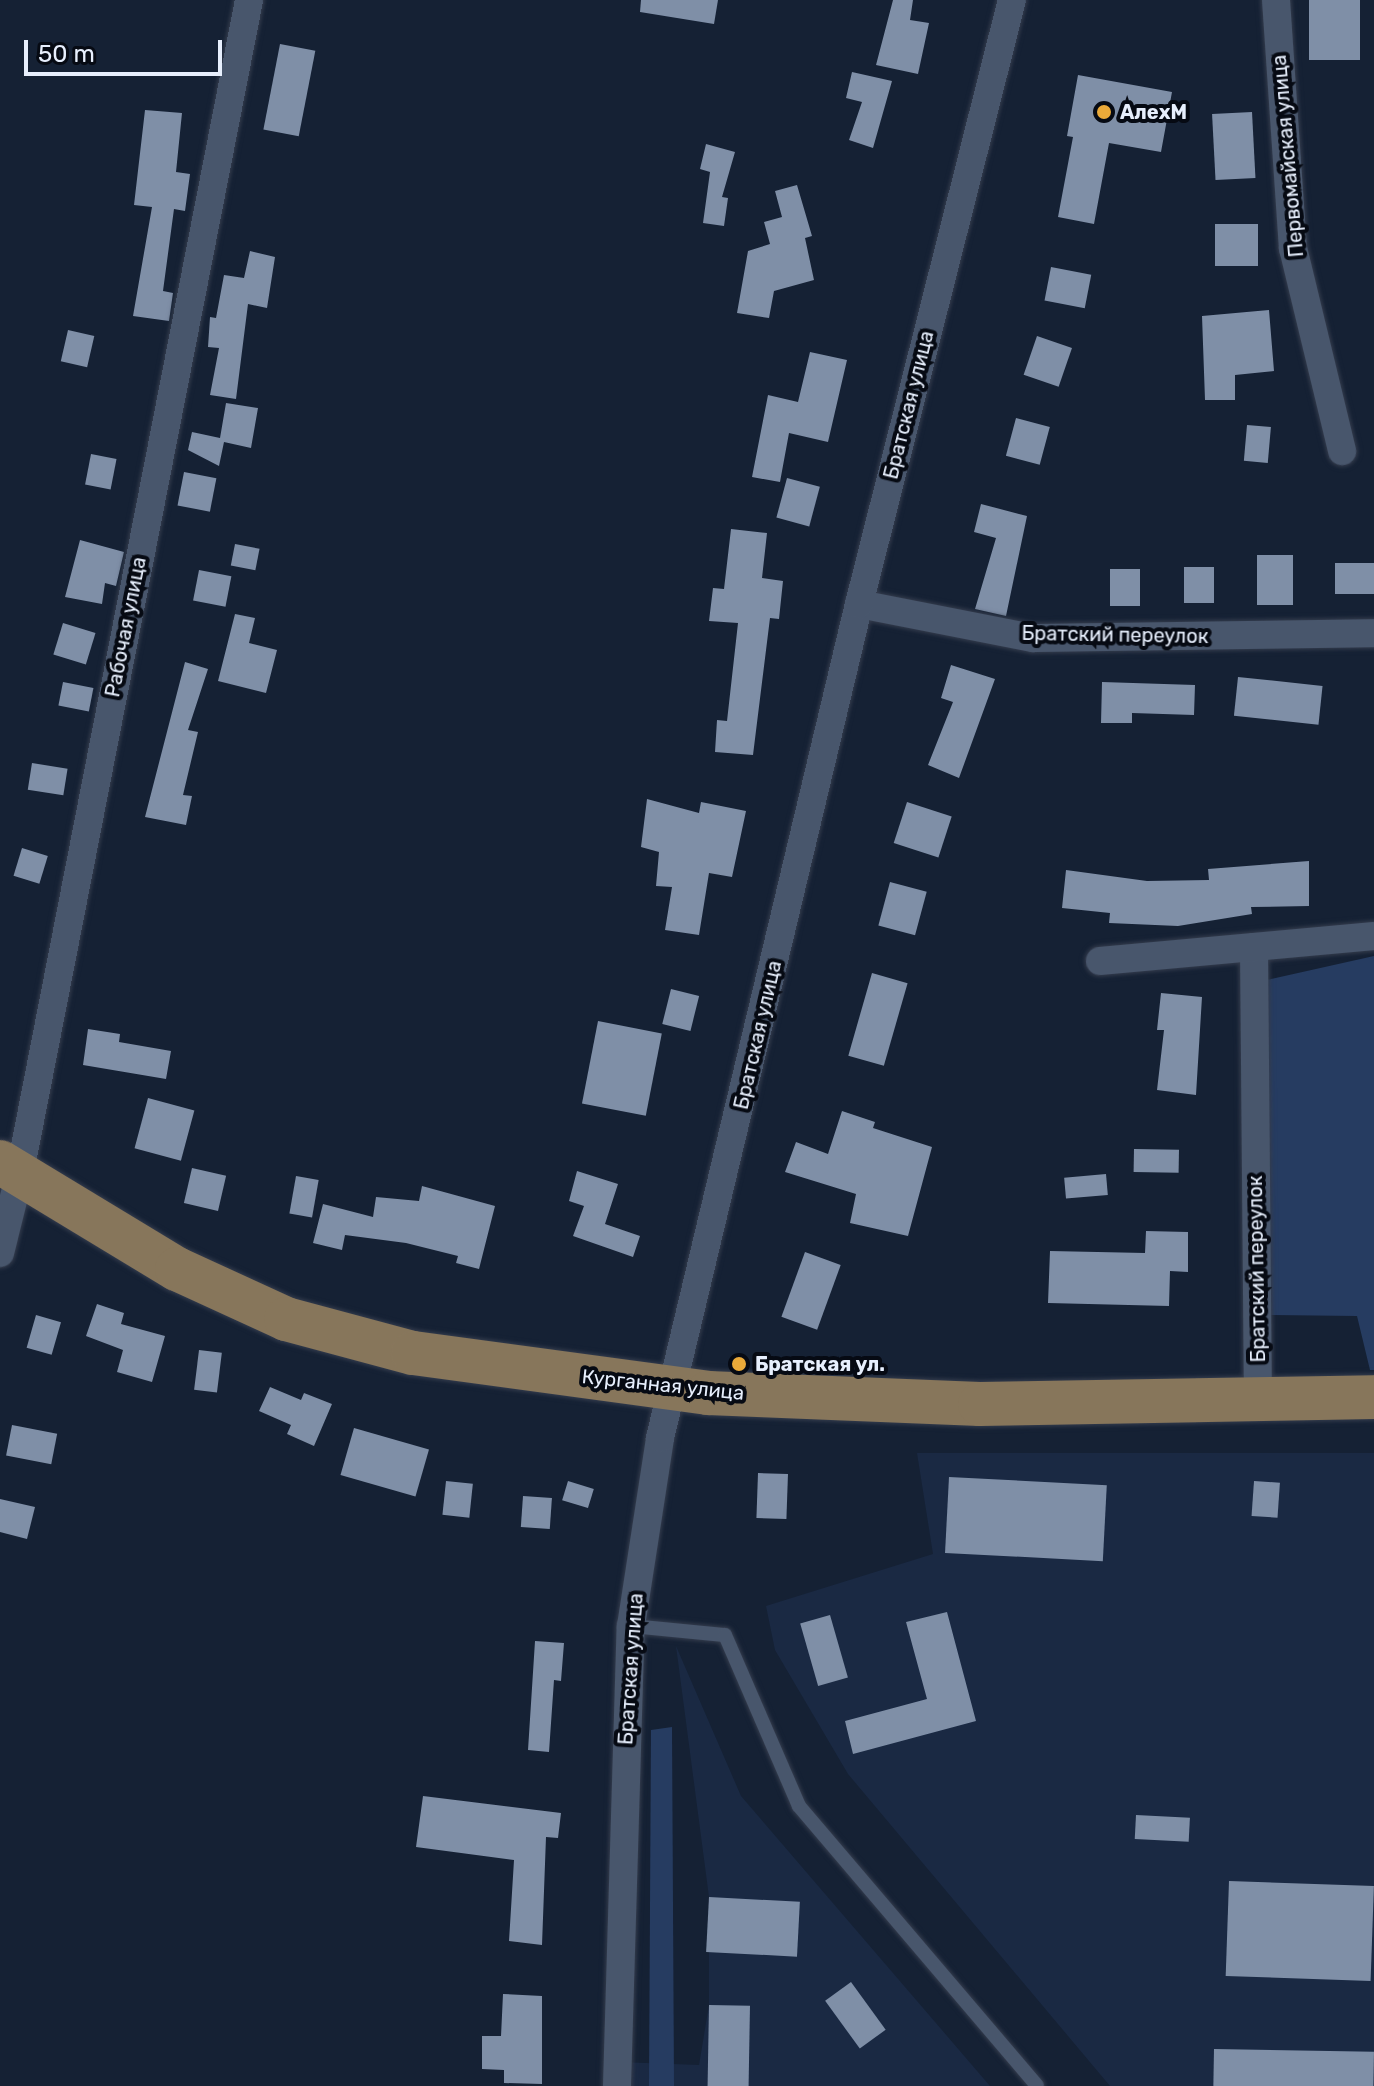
<!DOCTYPE html>
<meta charset="utf-8">
<style>
body{margin:0}
#map{position:relative;width:1374px;height:2086px;overflow:hidden;background:#152134;font-family:Rubik,sans-serif}
div>[style]{position:absolute}
.built>*{inset:0;background:#1a2943}
.green>*{inset:0;background:#263c61}
.building>*{inset:0;background:#7f8fa7;transform-origin:0 0}
.roads{filter:drop-shadow(0 0 2px #343c4d) drop-shadow(0 0 2px #343c4d)}
.lane>*{height:14px;margin:-7px;padding:0 7px;transform-origin:7px;border-radius:7px;background:#48566c}
.street>*{height:28px;margin:-14px;padding:0 14px;transform-origin:14px;border-radius:14px;background:#48566c}
.primary>*{height:44px;margin:-22px;padding:0 22px;transform-origin:22px;border-radius:22px;background:#87765b}
.dots>*{width:22px;height:22px;translate:-50% -50%;box-sizing:border-box;border:4px solid #060a13;border-radius:50%}
span{translate:-50% -50%;white-space:nowrap;text-align:center;line-height:1.15;-webkit-text-stroke:8px #060a13;paint-order:stroke}
.poi-label{font-size:20px;color:#e7effd;font-weight:700}
.left{translate:0 -50%;text-align:left}
.street-label{font-size:20px;color:#e7effd}
.scale{position:absolute;left:24px;top:40px;width:198px;height:36px;box-sizing:border-box;border:4px solid #e7effd;border-top:0;padding-left:10px;font-size:24px;line-height:28px;white-space:nowrap;color:#e7effd;-webkit-text-stroke:6px #060a13;paint-order:stroke}
</style>
<div id="map">
<div class="built">
<div style="clip-path:polygon(917px 1453px,1374px 1453px,1374px 2086px,1110px 2086px,848px 1774px,775px 1650px,766px 1606px,933px 1554px)"></div>
<div style="clip-path:polygon(676px 1646px,741px 1796px,990px 2086px,621px 2086px,620px 2062px,699px 2065px,709px 2005px,709px 1897px)"></div>
</div>
<div class="green">
<div style="clip-path:polygon(1374px 956px,1374px 1370px,1370px 1370px,1357px 1316px,1271px 1315px,1267px 980px)"></div>
<div style="clip-path:polygon(672px 1727px,674px 2086px,649px 2086px,651px 1730px)"></div>
</div>
<div class="building">
<div style="clip-path:polygon(641px 0,718px 0,714px 24px,640px 12px)"></div>
<div style="clip-path:polygon(893px 0,913px 0,910px 20px,929px 23px,918px 74px,876px 65px)"></div>
<div style="left:1309px;top:0;width:51px;height:60px"></div>
<div style="left:280px;top:44px;width:36px;height:87px;rotate:11deg"></div>
<div style="clip-path:polygon(852px 72px,892px 81px,873px 148px,849px 140px,862px 102px,846px 98px)"></div>
<div style="clip-path:polygon(1078px 75px,1172px 92px,1161px 152px,1109px 143px,1094px 224px,1058px 217px,1073px 137px,1067px 136px)"></div>
<div style="clip-path:polygon(145px 110px,182px 113px,176px 172px,190px 174px,185px 211px,174px 209px,163px 291px,173px 293px,169px 321px,133px 316px,152px 207px,134px 205px)"></div>
<div style="left:1252px;top:112px;width:66px;height:40px;rotate:87deg"></div>
<div style="clip-path:polygon(706px 144px,735px 152px,722px 197px,728px 198px,724px 226px,703px 223px,710px 172px,700px 169px)"></div>
<div style="clip-path:polygon(797px 185px,812px 236px,805px 238px,814px 280px,774px 291px,769px 318px,737px 313px,748px 251px,770px 244px,764px 222px,782px 217px,775px 191px)"></div>
<div style="left:1258px;top:224px;width:42px;height:43px;rotate:90deg"></div>
<div style="clip-path:polygon(250px 251px,275px 257px,267px 308px,248px 304px,236px 399px,210px 395px,219px 348px,208px 347px,210px 317px,216px 318px,224px 275px,244px 278px)"></div>
<div style="left:1051px;top:267px;width:41px;height:34px;rotate:11deg"></div>
<div style="clip-path:polygon(1269px 310px,1274px 371px,1235px 375px,1235px 400px,1205px 400px,1202px 316px)"></div>
<div style="left:68px;top:330px;width:27px;height:32px;rotate:13deg"></div>
<div style="left:1037px;top:336px;width:37px;height:41px;rotate:19deg"></div>
<div style="clip-path:polygon(810px 352px,847px 360px,828px 442px,789px 433px,780px 482px,752px 477px,768px 395px,798px 402px)"></div>
<div style="clip-path:polygon(226px 403px,258px 408px,251px 448px,224px 442px,219px 466px,188px 450px,192px 432px,220px 438px)"></div>
<div style="left:1016px;top:418px;width:35px;height:39px;rotate:15deg"></div>
<div style="left:1247px;top:425px;width:24px;height:36px;rotate:5deg"></div>
<div style="left:91px;top:454px;width:26px;height:31px;rotate:11deg"></div>
<div style="left:184px;top:472px;width:33px;height:34px;rotate:11deg"></div>
<div style="left:787px;top:478px;width:34px;height:41px;rotate:15deg"></div>
<div style="clip-path:polygon(981px 504px,1027px 516px,1006px 616px,975px 609px,996px 538px,974px 532px)"></div>
<div style="clip-path:polygon(731px 529px,767px 533px,762px 578px,783px 581px,779px 619px,770px 618px,753px 755px,715px 752px,717px 720px,727px 721px,738px 623px,709px 621px,713px 588px,724px 589px)"></div>
<div style="clip-path:polygon(80px 540px,124px 552px,116px 586px,105px 583px,102px 604px,65px 597px)"></div>
<div style="left:235px;top:544px;width:25px;height:22px;rotate:11deg"></div>
<div style="left:1257px;top:555px;width:36px;height:50px"></div>
<div style="left:1374px;top:563px;width:31px;height:39px;rotate:90deg"></div>
<div style="left:1184px;top:567px;width:30px;height:36px"></div>
<div style="left:1110px;top:569px;width:30px;height:37px"></div>
<div style="left:199px;top:570px;width:33px;height:31px;rotate:11deg"></div>
<div style="clip-path:polygon(235px 614px,255px 618px,249px 643px,277px 650px,266px 693px,218px 681px)"></div>
<div style="left:63px;top:623px;width:34px;height:33px;rotate:17deg"></div>
<div style="clip-path:polygon(185px 662px,208px 669px,188px 730px,198px 732px,183px 795px,192px 796px,186px 825px,145px 817px)"></div>
<div style="clip-path:polygon(951px 665px,995px 679px,959px 778px,928px 765px,953px 702px,941px 698px)"></div>
<div style="left:1238px;top:677px;width:85px;height:39px;rotate:6deg"></div>
<div style="left:63px;top:682px;width:31px;height:24px;rotate:11deg"></div>
<div style="clip-path:polygon(1102px 682px,1195px 685px,1194px 715px,1132px 713px,1132px 723px,1101px 723px)"></div>
<div style="left:32px;top:763px;width:36px;height:27px;rotate:9deg"></div>
<div style="clip-path:polygon(647px 799px,699px 813px,701px 802px,746px 811px,732px 877px,709px 873px,699px 935px,665px 930px,672px 887px,656px 886px,659px 852px,641px 847px)"></div>
<div style="left:907px;top:802px;width:47px;height:43px;rotate:18deg"></div>
<div style="left:22px;top:848px;width:27px;height:29px;rotate:17deg"></div>
<div style="clip-path:polygon(1309px 861px,1309px 906px,1251px 907px,1252px 914px,1178px 926px,1109px 923px,1110px 913px,1062px 908px,1066px 870px,1147px 881px,1209px 880px,1208px 869px)"></div>
<div style="left:890px;top:882px;width:38px;height:45px;rotate:15deg"></div>
<div style="left:872px;top:973px;width:37px;height:86px;rotate:16deg"></div>
<div style="left:671px;top:989px;width:29px;height:36px;rotate:14deg"></div>
<div style="clip-path:polygon(1161px 993px,1202px 997px,1196px 1095px,1157px 1090px,1164px 1030px,1157px 1030px)"></div>
<div style="left:598px;top:1021px;width:65px;height:84px;rotate:11deg"></div>
<div style="clip-path:polygon(88px 1029px,120px 1034px,119px 1042px,171px 1051px,166px 1079px,83px 1065px)"></div>
<div style="left:148px;top:1098px;width:48px;height:52px;rotate:15deg"></div>
<div style="clip-path:polygon(842px 1111px,875px 1122px,873px 1128px,932px 1147px,908px 1236px,850px 1223px,856px 1194px,785px 1172px,796px 1142px,828px 1154px)"></div>
<div style="left:1134px;top:1149px;width:45px;height:23px;rotate:1deg"></div>
<div style="left:192px;top:1168px;width:35px;height:36px;rotate:13deg"></div>
<div style="clip-path:polygon(577px 1171px,618px 1184px,605px 1224px,640px 1236px,633px 1257px,573px 1236px,584px 1206px,569px 1201px)"></div>
<div style="left:1106px;top:1174px;width:21px;height:42px;rotate:85deg"></div>
<div style="left:296px;top:1176px;width:23px;height:38px;rotate:10deg"></div>
<div style="clip-path:polygon(422px 1186px,495px 1206px,479px 1269px,456px 1263px,458px 1256px,406px 1243px,345px 1235px,342px 1250px,313px 1243px,323px 1204px,373px 1217px,376px 1197px,419px 1201px)"></div>
<div style="clip-path:polygon(1146px 1231px,1188px 1232px,1188px 1272px,1170px 1271px,1169px 1306px,1048px 1303px,1050px 1251px,1145px 1253px)"></div>
<div style="left:805px;top:1252px;width:38px;height:69px;rotate:20deg"></div>
<div style="clip-path:polygon(97px 1304px,124px 1313px,121px 1324px,165px 1336px,152px 1382px,117px 1372px,123px 1350px,86px 1336px)"></div>
<div style="left:36px;top:1315px;width:26px;height:34px;rotate:16deg"></div>
<div style="left:199px;top:1350px;width:23px;height:40px;rotate:7deg"></div>
<div style="clip-path:polygon(270px 1387px,301px 1400px,304px 1393px,332px 1404px,314px 1446px,287px 1434px,291px 1425px,259px 1411px)"></div>
<div style="left:12px;top:1425px;width:46px;height:31px;rotate:11deg"></div>
<div style="left:354px;top:1428px;width:78px;height:49px;rotate:16deg"></div>
<div style="left:758px;top:1473px;width:30px;height:45px;rotate:2deg"></div>
<div style="left:949px;top:1477px;width:158px;height:76px;rotate:3deg"></div>
<div style="left:446px;top:1481px;width:27px;height:34px;rotate:6deg"></div>
<div style="left:568px;top:1481px;width:27px;height:20px;rotate:17deg"></div>
<div style="left:1254px;top:1481px;width:26px;height:35px;rotate:4deg"></div>
<div style="left:523px;top:1496px;width:29px;height:31px;rotate:4deg"></div>
<div style="clip-path:polygon(0 1499px,35px 1507px,27px 1539px,0 1532px)"></div>
<div style="clip-path:polygon(947px 1612px,976px 1721px,853px 1754px,845px 1721px,927px 1699px,906px 1622px)"></div>
<div style="left:830px;top:1615px;width:65px;height:31px;rotate:74deg"></div>
<div style="clip-path:polygon(535px 1641px,564px 1643px,561px 1681px,554px 1680px,549px 1752px,528px 1750px)"></div>
<div style="clip-path:polygon(423px 1796px,561px 1813px,558px 1838px,546px 1837px,542px 1945px,509px 1941px,514px 1860px,416px 1847px)"></div>
<div style="left:1136px;top:1815px;width:54px;height:24px;rotate:3deg"></div>
<div style="left:1229px;top:1881px;width:145px;height:95px;rotate:2deg"></div>
<div style="left:709px;top:1897px;width:91px;height:55px;rotate:3deg"></div>
<div style="left:851px;top:1982px;width:59px;height:32px;rotate:54deg"></div>
<div style="clip-path:polygon(503px 1994px,542px 1996px,542px 2084px,504px 2083px,504px 2070px,482px 2069px,482px 2036px,501px 2036px)"></div>
<div style="left:709px;top:2005px;width:41px;height:81px;rotate:1deg"></div>
<div style="left:1214px;top:2049px;width:160px;height:37px;rotate:1deg"></div>
</div>
<div class="roads">
<div class="lane">
<div style="left:631px;top:1626px;width:94px;rotate:5.5deg"></div>
<div style="left:725px;top:1635px;width:186px;rotate:66.6deg"></div>
<div style="left:799px;top:1806px;width:367px;rotate:49.6deg"></div>
</div>
<div class="street">
<div style="left:1276px;top:0;width:249px;rotate:86.1deg"></div>
<div style="left:1293px;top:248px;width:209px;rotate:76.4deg"></div>
<div style="left:859px;top:604px;width:177px;rotate:11.1deg"></div>
<div style="left:1033px;top:638px;width:341px;rotate:-0.8deg"></div>
<div style="left:1254px;top:947px;width:453px;rotate:89.5deg"></div>
<div style="left:1100px;top:961px;width:275px;rotate:-5.2deg"></div>
<div style="left:0;top:1253px;width:78px;rotate:-76deg"></div>
<div style="left:19px;top:1177px;width:1199px;rotate:-78.94deg"></div>
<div style="left:617px;top:2086px;width:460px;rotate:-88.3deg"></div>
<div style="left:631px;top:1626px;width:190px;rotate:-81.2deg"></div>
<div style="left:660px;top:1438px;width:857px;rotate:-76.58deg"></div>
<div style="left:859px;top:604px;width:623px;rotate:-75.79deg"></div>
</div>
<div class="primary">
<div style="left:0;top:1162px;width:207px;rotate:31.2deg"></div>
<div style="left:177px;top:1269px;width:120px;rotate:24.6deg"></div>
<div style="left:286px;top:1319px;width:131px;rotate:15deg"></div>
<div style="left:413px;top:1353px;width:298px;rotate:7.7deg"></div>
<div style="left:708px;top:1393px;width:272px;rotate:2.3deg"></div>
<div style="left:980px;top:1404px;width:394px;rotate:-1deg"></div>
</div>
</div>
<div class="dots">
<div style="left:1104px;top:112px;background:#ebaa39"></div>
<div style="left:739px;top:1364px;background:#ebaa39"></div>
</div>
<div class="poi-label">
<span class="left" style="left:1120px;top:112px">АлехМ</span>
<span class="left" style="left:755px;top:1364px">Братская ул.</span>
</div>
<div class="street-label">
<span style="left:1288px;top:156px;rotate:-95deg">Первомайская улица</span>
<span style="left:909px;top:405px;rotate:-76deg">Братская улица</span>
<span style="left:126px;top:627px;rotate:-79deg">Рабочая улица</span>
<span style="left:1115px;top:635px;rotate:1deg">Братский переулок</span>
<span style="left:758px;top:1035px;rotate:-77deg">Братская улица</span>
<span style="left:1257px;top:1269px;rotate:-91deg">Братский переулок</span>
<span style="left:663px;top:1385px;rotate:6deg">Курганная улица</span>
<span style="left:631px;top:1669px;rotate:-86deg">Братская улица</span>
</div>
<div class="scale">50 m</div>
</div>
